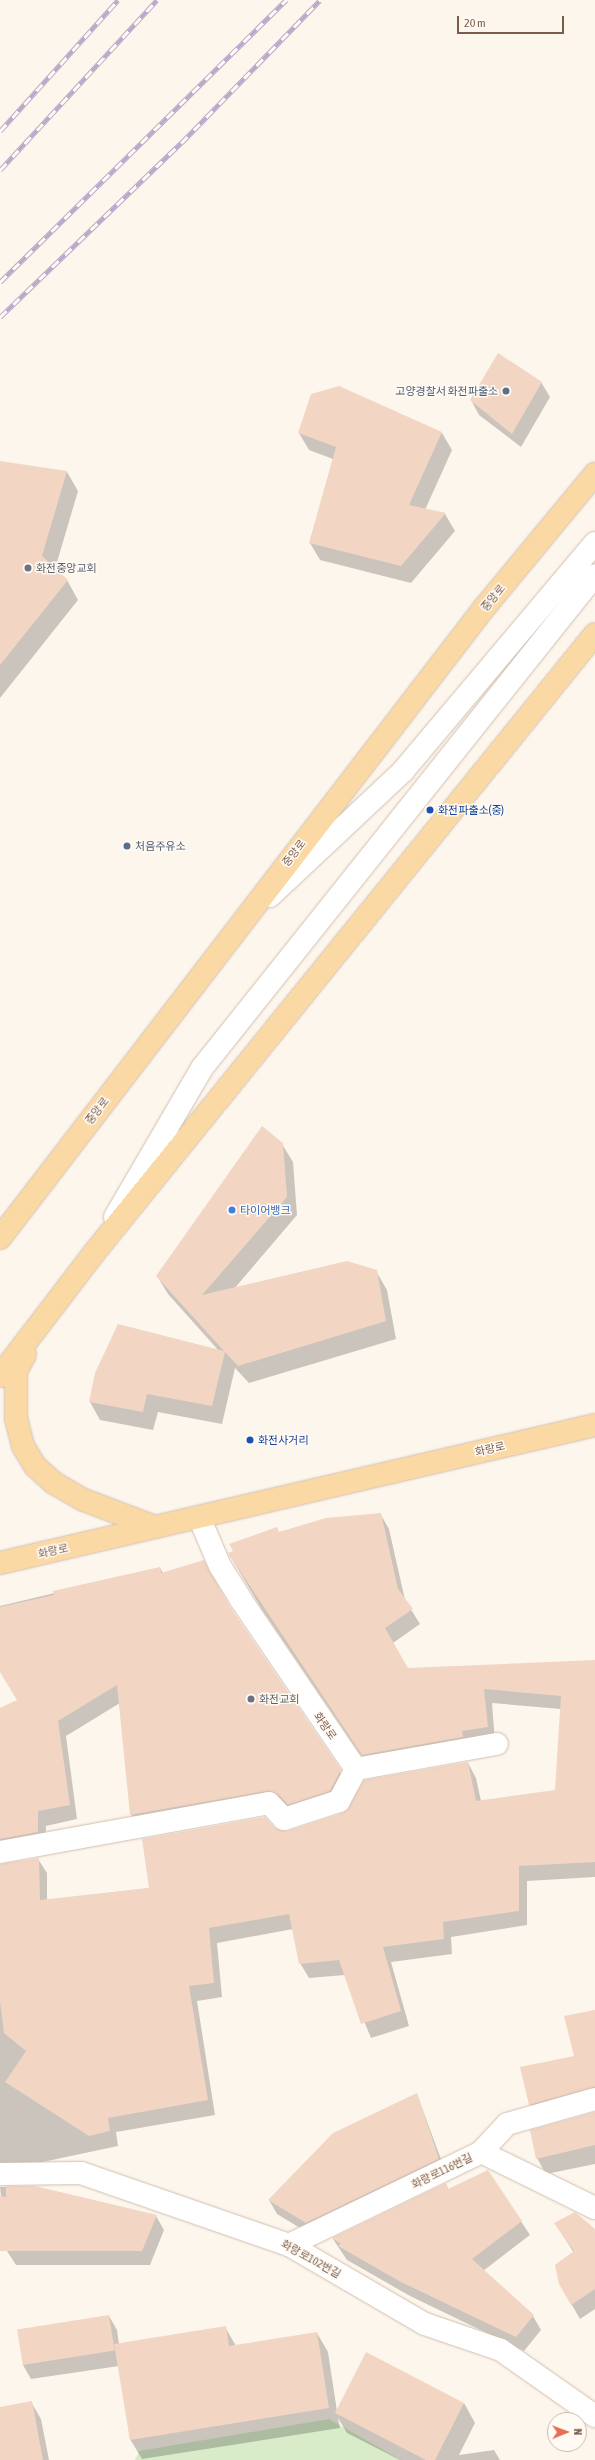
<!DOCTYPE html>
<meta charset="utf-8">
<style>
body{margin:0}
#map{position:relative;width:595px;height:2460px;overflow:hidden;background:#fdf6ec;font-family:"Asap Condensed","Noto Sans KR",sans-serif}
div>[style]{position:absolute}
.green>*{inset:0;background:#d8ecc9}
.shadow>*{inset:0;background:#0003}
.building>*{inset:0;background:#f3d5c3;transform-origin:0 0}
.roads{filter:drop-shadow(0 0 1px #d1beb0) drop-shadow(0 0 1px #d1beb0)}
.minor>*{height:22px;margin:-11px;padding:0 11px;transform-origin:11px;border-radius:11px;background:#fff}
.major>*{height:22px;margin:-11px;padding:0 11px;transform-origin:11px;border-radius:11px;background:#fbd9a5}
.rail>*{height:4.5px;margin-top:-2.25px;transform-origin:0;background:repeating-linear-gradient(90deg,#fffaf3 0 9px,#b9a8c9 0 18px);box-sizing:border-box;border-block:1px solid #b9a8c9}
.dots>*{width:11px;height:11px;translate:-50% -50%;box-sizing:border-box;border:2px solid #fffaf3;border-radius:50%}
span{translate:-50% -50%;white-space:nowrap;text-align:center;line-height:1.15;-webkit-text-stroke:3px #fffaf3;paint-order:stroke}
.service-label{font-size:11px;color:#4e5e75}
.right{translate:-100% -50%;text-align:right}
.left{translate:0 -50%;text-align:left}
.worship-label{font-size:11px;color:#5b616d}
.street-label{font-size:11px;color:#7a5c4d}
.transit-label{font-size:11px;color:#164399}
.shop-label{font-size:11px;color:#366cbe}
.north{position:absolute;left:547px;top:2412px;width:40px;height:40px;box-sizing:border-box;background:#fffaf3;border:1px solid #cabbb1;border-radius:50%;rotate:89deg;font-size:11px;font-weight:700;line-height:16px;text-align:center;color:#7a5c4d}
.north::after{content:'';display:block;margin:auto;width:14px;height:18px;background:#e76f51;clip-path:polygon(50% 0,100% 100%,50% 72%,0 100%)}
.scale{position:absolute;left:457px;top:16px;width:107px;height:18px;box-sizing:border-box;border:2px solid #7a5c4d;border-top:0;padding-left:5px;font-size:12px;line-height:14px;white-space:nowrap;color:#7a5c4d;-webkit-text-stroke:3px #fffaf3;paint-order:stroke}
</style>
<div id="map">
<div class="green">
<div style="clip-path:polygon(329px 2419px,401px 2460px,135px 2460px,139px 2451px)"></div>
</div>
<div class="shadow">
<div style="clip-path:polygon(541px 382px,550px 397px,521px 447px,479px 415px,471px 400px)"></div>
<div style="clip-path:polygon(338px 387px,442px 433px,452px 450px,425px 510px,445px 514px,455px 531px,411px 583px,320px 560px,310px 543px,333px 459px,309px 450px,299px 433px)"></div>
<div style="clip-path:polygon(0 466px,67px 472px,78px 491px,55px 569px,67px 580px,78px 600px,0 698px)"></div>
<div style="clip-path:polygon(282px 1144px,293px 1162px,297px 1215px,234px 1289px,376px 1271px,387px 1290px,396px 1339px,249px 1383px,235px 1368px,222px 1424px,158px 1412px,153px 1430px,100px 1420px,90px 1402px,96px 1374px,219px 1351px,168px 1294px,157px 1276px)"></div>
<div style="clip-path:polygon(381px 1515px,389px 1529px,405px 1600px,420px 1624px,393px 1643px,407px 1669px,595px 1663px,595px 1877px,527px 1881px,527px 1925px,451px 1937px,452px 1954px,391px 1962px,409px 2026px,371px 2038px,345px 1975px,309px 1978px,300px 1963px,293px 1929px,217px 1943px,222px 1997px,197px 2001px,215px 2115px,116px 2132px,118px 2146px,0 2171px,0 1865px,38px 1859px,47px 1873px,47px 1900px,150px 1888px,275px 1829px,288px 1832px,344px 1813px,468px 1763px,476px 1778px,481px 1801px,556px 1791px,561px 1709px,492px 1703px,495px 1742px,371px 1770px,261px 1608px,229px 1554px,279px 1532px)"></div>
<div style="clip-path:polygon(160px 1568px,163px 1573px,230px 1608px,349px 1785px,287px 1809px,140px 1829px,131px 1814px,120px 1703px,66px 1736px,77px 1819px,46px 1826px,46px 1847px,0 1858px,0 1709px,18px 1701px,0 1671px,0 1606px)"></div>
<div style="clip-path:polygon(595px 2011px,595px 2105px,539px 2120px,530px 2104px,575px 2057px)"></div>
<div style="clip-path:polygon(417px 2094px,446px 2173px,315px 2237px,277px 2214px,269px 2200px)"></div>
<div style="clip-path:polygon(595px 2113px,595px 2164px,546px 2174px,537px 2158px)"></div>
<div style="clip-path:polygon(488px 2171px,530px 2235px,483px 2271px,533px 2316px,541px 2330px,524px 2351px,410px 2296px,347px 2260px,333px 2239px,446px 2184px,449px 2190px)"></div>
<div style="clip-path:polygon(0 2187px,35px 2187px,156px 2216px,164px 2230px,150px 2265px,16px 2265px,7px 2251px)"></div>
<div style="clip-path:polygon(555px 2223px,595px 2233px,595px 2309px,580px 2319px,560px 2284px,574px 2253px)"></div>
<div style="clip-path:polygon(109px 2316px,117px 2330px,119px 2344px,225px 2327px,236px 2346px,317px 2333px,328px 2352px,337px 2411px,464px 2403px,475px 2423px,459px 2455px,494px 2450px,500px 2460px,400px 2460px,347px 2433px,338px 2418px,340px 2428px,142px 2459px,130px 2439px,119px 2366px,31px 2379px,23px 2365px)"></div>
<div style="clip-path:polygon(31px 2402px,41px 2419px,49px 2460px,0 2460px,0 2408px)"></div>
</div>
<div class="building">
<div style="clip-path:polygon(498px 353px,542px 382px,512px 434px,470px 400px)"></div>
<div style="clip-path:polygon(339px 386px,442px 432px,409px 505px,446px 513px,401px 566px,309px 543px,336px 447px,298px 433px,311px 394px)"></div>
<div style="clip-path:polygon(0 461px,67px 471px,42px 556px,68px 580px,0 665px)"></div>
<div style="clip-path:polygon(262px 1126px,283px 1143px,287px 1197px,202px 1295px,347px 1261px,377px 1270px,386px 1321px,238px 1366px,225px 1352px,212px 1406px,147px 1394px,143px 1412px,89px 1402px,95px 1373px,118px 1324px,224px 1351px,156px 1276px)"></div>
<div style="clip-path:polygon(381px 1513px,398px 1589px,413px 1609px,385px 1628px,408px 1668px,595px 1660px,595px 1862px,519px 1866px,519px 1911px,443px 1922px,444px 1939px,383px 1947px,401px 2011px,361px 2024px,339px 1960px,299px 1964px,289px 1914px,209px 1928px,214px 1983px,189px 1986px,208px 2100px,108px 2118px,110px 2131px,89px 2136px,5px 2082px,26px 2051px,4px 2033px,0 2002px,0 1864px,39px 1858px,40px 1900px,149px 1888px,142px 1839px,265px 1817px,275px 1828px,288px 1831px,343px 1813px,364px 1780px,468px 1762px,476px 1801px,555px 1790px,561px 1696px,484px 1689px,488px 1727px,462px 1731px,463px 1737px,362px 1755px,228px 1553px,233px 1551px,229px 1544px,277px 1527px,279px 1532px,326px 1518px)"></div>
<div style="clip-path:polygon(204px 1560px,230px 1607px,341px 1770px,330px 1791px,288px 1805px,278px 1794px,267px 1791px,130px 1815px,117px 1685px,58px 1721px,70px 1805px,38px 1811px,38px 1832px,0 1839px,0 1708px,17px 1700px,0 1672px,0 1607px,54px 1595px,53px 1591px,160px 1567px,161px 1573px)"></div>
<div style="clip-path:polygon(595px 2010px,595px 2087px,529px 2105px,520px 2067px,574px 2056px,564px 2016px)"></div>
<div style="clip-path:polygon(417px 2093px,439px 2159px,306px 2223px,268px 2200px,333px 2133px)"></div>
<div style="clip-path:polygon(595px 2112px,595px 2145px,536px 2159px,530px 2130px)"></div>
<div style="clip-path:polygon(488px 2170px,522px 2221px,472px 2259px,534px 2315px,516px 2337px,401px 2282px,338px 2246px,341px 2244px,332px 2238px,446px 2183px,448px 2189px)"></div>
<div style="clip-path:polygon(6px 2186px,35px 2186px,157px 2215px,142px 2251px,0 2251px,0 2196px,6px 2197px)"></div>
<div style="clip-path:polygon(575px 2212px,595px 2229px,595px 2289px,571px 2305px,559px 2284px,555px 2265px,574px 2251px,554px 2223px)"></div>
<div style="left:109px;top:2315px;width:36px;height:93px;rotate:81deg"></div>
<div style="clip-path:polygon(226px 2326px,229px 2346px,317px 2332px,329px 2408px,130px 2440px,114px 2344px)"></div>
<div style="clip-path:polygon(366px 2352px,464px 2403px,435px 2460px,426px 2460px,335px 2413px)"></div>
<div style="clip-path:polygon(32px 2401px,43px 2460px,0 2460px,0 2407px)"></div>
</div>
<div class="roads">
<div class="minor">
<div style="left:270px;top:896px;width:183px;rotate:-43.2deg"></div>
<div style="left:403px;top:771px;width:298px;rotate:-49.9deg"></div>
<div style="left:115px;top:1217px;width:173px;rotate:-59.7deg"></div>
<div style="left:202px;top:1068px;width:630px;rotate:-51.44deg"></div>
<div style="left:199px;top:1517px;width:53px;rotate:66.8deg"></div>
<div style="left:220px;top:1566px;width:40px;rotate:58deg"></div>
<div style="left:241px;top:1600px;width:204px;rotate:55.8deg"></div>
<div style="left:356px;top:1769px;width:143px;rotate:-10.1deg"></div>
<div style="left:0;top:1852px;width:273px;rotate:-10.3deg"></div>
<div style="left:269px;top:1803px;width:22px;rotate:47deg"></div>
<div style="left:284px;top:1819px;width:58px;rotate:-18.1deg"></div>
<div style="left:339px;top:1801px;width:36px;rotate:-62deg"></div>
<div style="left:481px;top:2152px;width:38px;rotate:-47deg"></div>
<div style="left:507px;top:2124px;width:91px;rotate:-15.9deg"></div>
<div style="left:0;top:2174px;width:81px;rotate:-0.7deg"></div>
<div style="left:81px;top:2173px;width:220px;rotate:19.1deg"></div>
<div style="left:289px;top:2245px;width:157px;rotate:30.2deg"></div>
<div style="left:425px;top:2324px;width:80px;rotate:18.9deg"></div>
<div style="left:501px;top:2350px;width:115px;rotate:35.1deg"></div>
<div style="left:289px;top:2245px;width:213px;rotate:-25.8deg"></div>
<div style="left:481px;top:2152px;width:127px;rotate:26.2deg"></div>
</div>
<div class="major">
<div style="left:0;top:1238px;width:794px;rotate:-52.47deg"></div>
<div style="left:484px;top:608px;width:174px;rotate:-50.4deg"></div>
<div style="left:25px;top:1355px;width:18px;rotate:119deg"></div>
<div style="left:16px;top:1371px;width:47px;rotate:90deg"></div>
<div style="left:16px;top:1418px;width:29px;rotate:76deg"></div>
<div style="left:23px;top:1446px;width:23px;rotate:59deg"></div>
<div style="left:35px;top:1466px;width:25px;rotate:42deg"></div>
<div style="left:54px;top:1483px;width:34px;rotate:30deg"></div>
<div style="left:84px;top:1500px;width:76px;rotate:20.8deg"></div>
<div style="left:0;top:1376px;width:155px;rotate:-52.6deg"></div>
<div style="left:94px;top:1253px;width:796px;rotate:-51.01deg"></div>
<div style="left:0;top:1563px;width:611px;rotate:-13.06deg"></div>
</div>
</div>
<div class="rail">
<div style="left:0;top:131px;width:176px;rotate:-48deg"></div>
<div style="left:0;top:170px;width:231px;rotate:-47.3deg"></div>
<div style="left:0;top:282px;width:402px;rotate:-44.6deg"></div>
<div style="left:0;top:317px;width:251px;rotate:-43.9deg"></div>
<div style="left:181px;top:143px;width:199px;rotate:-45.8deg"></div>
</div>
<div class="dots">
<div style="left:506px;top:391px;background:#5c6f8a"></div>
<div style="left:28px;top:568px;background:#6b7280"></div>
<div style="left:430px;top:810px;background:#1a4fb4"></div>
<div style="left:127px;top:846px;background:#5c6f8a"></div>
<div style="left:232px;top:1210px;background:#3f7fe0"></div>
<div style="left:250px;top:1440px;background:#1a4fb4"></div>
<div style="left:251px;top:1699px;background:#6b7280"></div>
</div>
<div class="service-label">
<span class="right" style="left:498px;top:391px">고양경찰서 화전파출소</span>
<span class="left" style="left:135px;top:846px">처음주유소</span>
</div>
<div class="worship-label">
<span class="left" style="left:36px;top:568px">화전중앙교회</span>
<span class="left" style="left:259px;top:1699px">화전교회</span>
</div>
<div class="street-label">
<span style="left:493px;top:598px;rotate:-51deg">중앙로</span>
<span style="left:294px;top:853px;rotate:-52deg">중앙로</span>
<span style="left:97px;top:1111px;rotate:-53deg">중앙로</span>
<span style="left:490px;top:1449px;rotate:-13deg">화랑로</span>
<span style="left:53px;top:1551px;rotate:-13deg">화랑로</span>
<span style="left:325px;top:1726px;rotate:55deg">화랑로</span>
<span style="left:442px;top:2171px;rotate:-26deg">화랑로116번길</span>
<span style="left:311px;top:2259px;rotate:29deg">화랑로102번길</span>
</div>
<div class="transit-label">
<span class="left" style="left:438px;top:810px">화전파출소(중)</span>
<span class="left" style="left:258px;top:1440px">화전사거리</span>
</div>
<div class="shop-label">
<span class="left" style="left:240px;top:1210px">타이어뱅크</span>
</div>
<div class="north">N</div>
<div class="scale">20 m</div>
</div>
